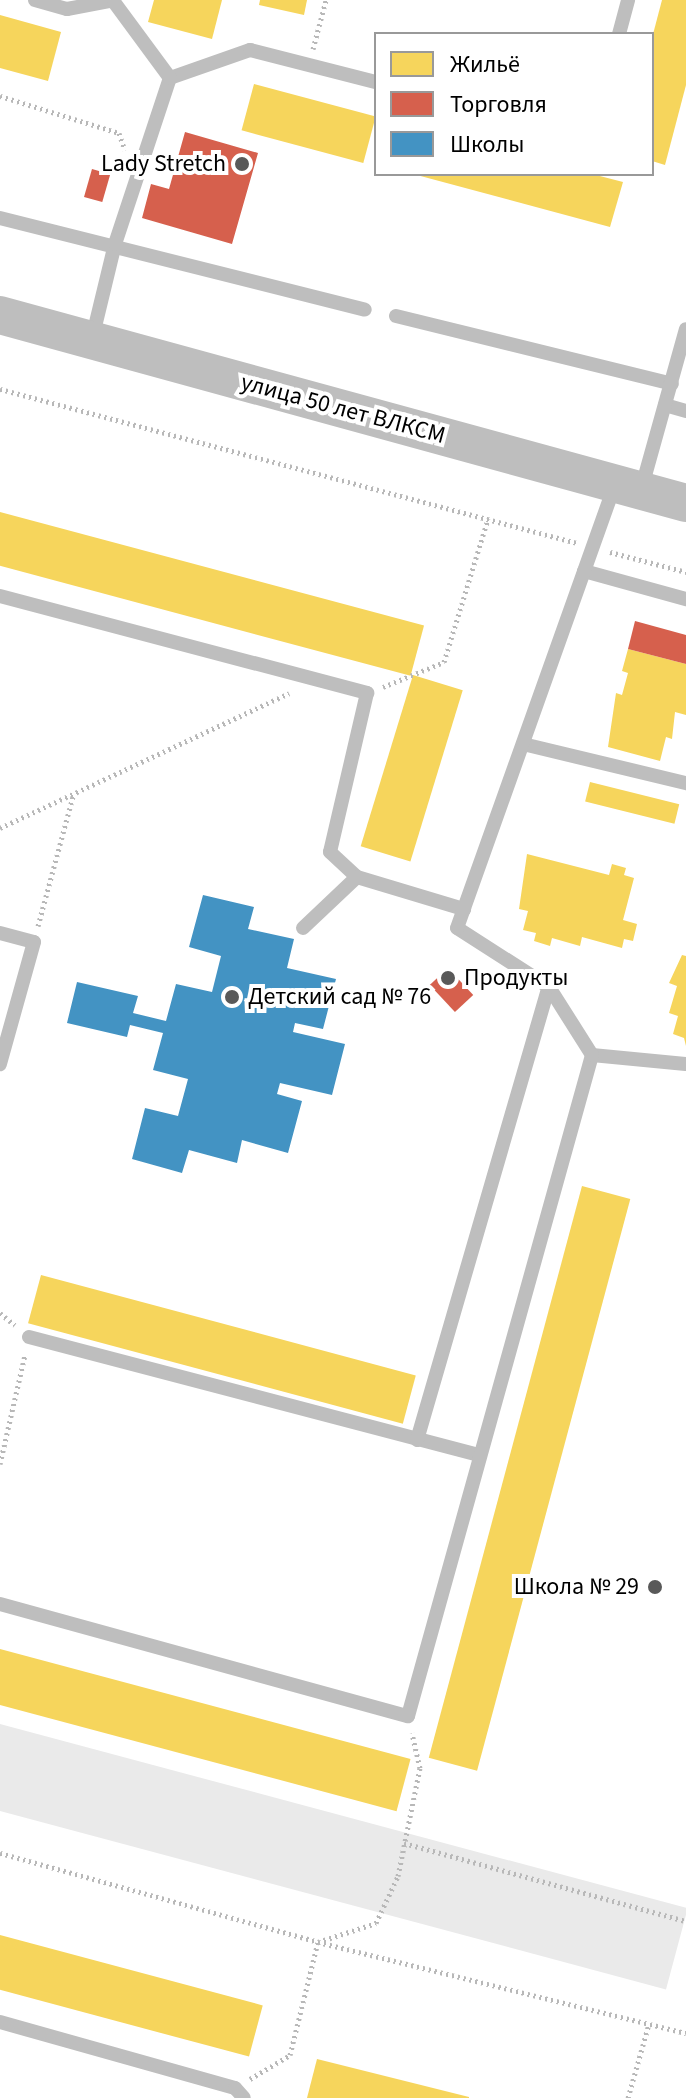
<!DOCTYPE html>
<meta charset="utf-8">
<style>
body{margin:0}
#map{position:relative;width:686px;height:2098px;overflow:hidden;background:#fff;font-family:"Source Sans 3",sans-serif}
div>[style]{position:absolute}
.green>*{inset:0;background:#eaeaea;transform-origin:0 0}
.homes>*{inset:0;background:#f6d55c;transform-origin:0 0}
.shops>*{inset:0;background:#d6604d;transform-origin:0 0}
.schools>*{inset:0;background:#4393c3}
.path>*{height:5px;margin-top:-2.5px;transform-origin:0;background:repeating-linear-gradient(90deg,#b8b8b8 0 2px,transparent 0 6px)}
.service>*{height:14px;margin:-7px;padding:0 7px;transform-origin:7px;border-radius:7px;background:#bebebe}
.tertiary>*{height:38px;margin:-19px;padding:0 19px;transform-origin:19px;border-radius:19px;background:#bebebe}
.dots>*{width:22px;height:22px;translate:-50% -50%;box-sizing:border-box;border:4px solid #fff;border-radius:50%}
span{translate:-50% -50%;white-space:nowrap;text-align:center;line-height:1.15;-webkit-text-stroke:8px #fff;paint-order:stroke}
.poi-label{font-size:24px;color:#000}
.right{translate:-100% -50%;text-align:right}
.left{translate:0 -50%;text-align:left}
.street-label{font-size:24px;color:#000}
.legend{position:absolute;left:374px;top:32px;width:280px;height:144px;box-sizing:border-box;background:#fff;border:2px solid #999;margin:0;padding:10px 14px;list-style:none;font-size:24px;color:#000}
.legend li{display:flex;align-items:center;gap:16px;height:40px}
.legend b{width:40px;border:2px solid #999}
</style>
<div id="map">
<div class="green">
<div style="left:0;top:1724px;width:712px;height:84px;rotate:15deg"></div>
</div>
<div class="homes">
<div style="clip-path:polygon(154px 0,222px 0,212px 39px,148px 22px)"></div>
<div style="clip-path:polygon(260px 0,307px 0,304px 15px,259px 5px)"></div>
<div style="clip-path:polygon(662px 0,686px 0,686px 85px,665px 165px,652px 161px,652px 38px)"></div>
<div style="clip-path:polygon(0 15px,61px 32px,48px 81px,0 68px)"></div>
<div style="left:254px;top:84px;width:126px;height:48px;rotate:15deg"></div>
<div style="clip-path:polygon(413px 174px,592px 174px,623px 182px,610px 227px)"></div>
<div style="left:0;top:512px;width:439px;height:52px;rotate:15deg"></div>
<div style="clip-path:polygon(628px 649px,686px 664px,686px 715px,675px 712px,672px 739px,666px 737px,660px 761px,608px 747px,616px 693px,622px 695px,628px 673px,622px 671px)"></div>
<div style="left:413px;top:675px;width:52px;height:179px;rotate:17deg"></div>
<div style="left:590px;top:782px;width:92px;height:20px;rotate:14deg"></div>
<div style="clip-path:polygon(527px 854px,609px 875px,612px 864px,626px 868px,624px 875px,634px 878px,623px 920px,637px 924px,633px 941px,624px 939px,622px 948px,582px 937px,580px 946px,552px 938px,550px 946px,534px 941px,536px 933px,523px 930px,528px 911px,519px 909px)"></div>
<div style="clip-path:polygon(682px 955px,686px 956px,686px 1046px,684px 1038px,673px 1034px,678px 1016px,669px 1013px,677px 986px,669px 983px)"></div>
<div style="left:582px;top:1186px;width:50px;height:592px;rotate:15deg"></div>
<div style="left:41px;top:1275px;width:388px;height:50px;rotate:15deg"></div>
<div style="left:0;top:1649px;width:425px;height:54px;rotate:15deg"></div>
<div style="left:0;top:1935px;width:272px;height:53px;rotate:15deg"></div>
<div style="clip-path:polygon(317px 2059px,469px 2097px,469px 2098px,307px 2098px)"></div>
</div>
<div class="shops">
<div style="clip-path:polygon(185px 132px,258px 153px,232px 244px,142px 218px,151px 184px,169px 189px)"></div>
<div style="left:92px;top:169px;width:19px;height:29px;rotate:16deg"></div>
<div style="clip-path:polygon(635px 621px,686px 635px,686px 664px,628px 649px)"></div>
<div style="left:448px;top:968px;width:37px;height:25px;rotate:47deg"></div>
</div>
<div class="schools">
<div style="clip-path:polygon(203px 895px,254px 907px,248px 929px,294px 939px,287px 968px,336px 979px,323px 1029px,295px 1023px,293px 1032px,345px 1044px,332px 1095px,280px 1083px,277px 1094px,302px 1101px,288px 1153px,242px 1140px,237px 1163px,189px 1150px,182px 1173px,132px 1159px,145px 1108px,178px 1116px,188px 1079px,153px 1070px,163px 1033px,130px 1025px,127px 1037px,67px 1023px,77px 982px,138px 996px,133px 1013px,166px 1021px,176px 984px,212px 992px,221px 956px,189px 947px)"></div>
</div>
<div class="path">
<div style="left:313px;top:49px;width:51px;rotate:-75.1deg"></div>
<div style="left:0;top:96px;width:125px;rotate:17.3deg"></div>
<div style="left:119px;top:133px;width:18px;rotate:71deg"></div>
<div style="left:0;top:389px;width:597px;rotate:14.94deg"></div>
<div style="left:610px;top:552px;width:79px;rotate:14.7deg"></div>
<div style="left:383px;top:687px;width:66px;rotate:-22.3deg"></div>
<div style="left:444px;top:662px;width:150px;rotate:-72.9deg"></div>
<div style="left:0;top:828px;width:319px;rotate:-25deg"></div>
<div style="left:38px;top:926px;width:135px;rotate:-74.9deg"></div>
<div style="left:0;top:1313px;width:19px;rotate:39deg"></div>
<div style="left:0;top:1464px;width:112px;rotate:-77.1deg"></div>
<div style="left:404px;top:1843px;width:293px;rotate:15.5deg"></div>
<div style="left:0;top:1853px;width:330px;rotate:15.6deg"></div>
<div style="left:318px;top:1942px;width:379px;rotate:13.9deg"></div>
<div style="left:250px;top:2079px;width:47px;rotate:-31deg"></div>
<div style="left:290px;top:2055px;width:116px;rotate:-76.1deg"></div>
<div style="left:318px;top:1942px;width:61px;rotate:-18.1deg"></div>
<div style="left:376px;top:1923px;width:52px;rotate:-64.9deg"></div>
<div style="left:398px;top:1876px;width:110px;rotate:-78.5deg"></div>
<div style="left:420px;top:1768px;width:36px;rotate:-103deg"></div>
<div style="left:628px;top:2098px;width:77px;rotate:-74.2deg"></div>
</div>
<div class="service">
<div style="left:35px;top:0;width:33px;rotate:16deg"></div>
<div style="left:67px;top:9px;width:48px;rotate:-10.8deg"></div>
<div style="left:619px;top:34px;width:35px;rotate:-75deg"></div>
<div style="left:170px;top:78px;width:85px;rotate:-19.3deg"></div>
<div style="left:250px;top:50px;width:130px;rotate:14.3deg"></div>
<div style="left:0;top:218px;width:376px;rotate:14.1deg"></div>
<div style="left:396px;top:316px;width:284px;rotate:13.8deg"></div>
<div style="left:92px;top:339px;width:98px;rotate:-76.4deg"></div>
<div style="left:115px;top:244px;width:175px;rotate:-71.7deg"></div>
<div style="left:170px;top:78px;width:94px;rotate:-126.4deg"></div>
<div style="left:665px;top:405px;width:22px;rotate:16deg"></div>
<div style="left:641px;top:490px;width:167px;rotate:-74.4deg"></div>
<div style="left:584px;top:571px;width:106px;rotate:15.4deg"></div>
<div style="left:0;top:596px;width:380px;rotate:14.8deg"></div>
<div style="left:367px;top:693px;width:163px;rotate:103.1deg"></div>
<div style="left:330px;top:852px;width:37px;rotate:43deg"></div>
<div style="left:357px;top:877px;width:112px;rotate:16.7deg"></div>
<div style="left:523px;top:744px;width:168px;rotate:13.5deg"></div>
<div style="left:303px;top:928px;width:74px;rotate:-43.4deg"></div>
<div style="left:0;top:933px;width:35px;rotate:15deg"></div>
<div style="left:34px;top:942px;width:127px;rotate:105.6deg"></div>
<div style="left:592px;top:1055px;width:94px;rotate:5.5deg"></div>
<div style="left:29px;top:1337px;width:465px;rotate:14.7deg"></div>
<div style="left:417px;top:1440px;width:472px;rotate:-73.8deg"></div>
<div style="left:0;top:1604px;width:423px;rotate:15.4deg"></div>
<div style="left:408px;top:1716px;width:686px;rotate:-74.44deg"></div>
<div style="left:592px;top:1055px;width:80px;rotate:-122.3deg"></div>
<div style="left:549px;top:987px;width:109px;rotate:-147.3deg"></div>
<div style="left:457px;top:928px;width:471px;rotate:-70.4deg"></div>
<div style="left:0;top:2022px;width:244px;rotate:15.7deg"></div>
<div style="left:235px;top:2088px;width:13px;rotate:48deg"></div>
</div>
<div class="tertiary">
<div style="left:0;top:315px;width:711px;rotate:15.33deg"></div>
</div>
<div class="dots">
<div style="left:242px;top:164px;background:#595959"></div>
<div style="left:448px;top:978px;background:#595959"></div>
<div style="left:232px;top:997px;background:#595959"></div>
<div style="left:655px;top:1587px;background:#595959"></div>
</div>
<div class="poi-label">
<span class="right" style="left:226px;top:164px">Lady Stretch</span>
<span class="left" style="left:464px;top:978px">Продукты</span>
<span class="left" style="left:248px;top:997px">Детский сад № 76</span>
<span class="right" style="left:639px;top:1587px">Школа № 29</span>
</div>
<div class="street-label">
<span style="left:343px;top:409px;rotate:15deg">улица 50 лет ВЛКСМ</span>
</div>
<ul class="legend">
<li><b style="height:22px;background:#f6d55c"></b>Жильё</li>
<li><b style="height:22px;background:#d6604d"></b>Торговля</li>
<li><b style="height:22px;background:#4393c3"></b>Школы</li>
</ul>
</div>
